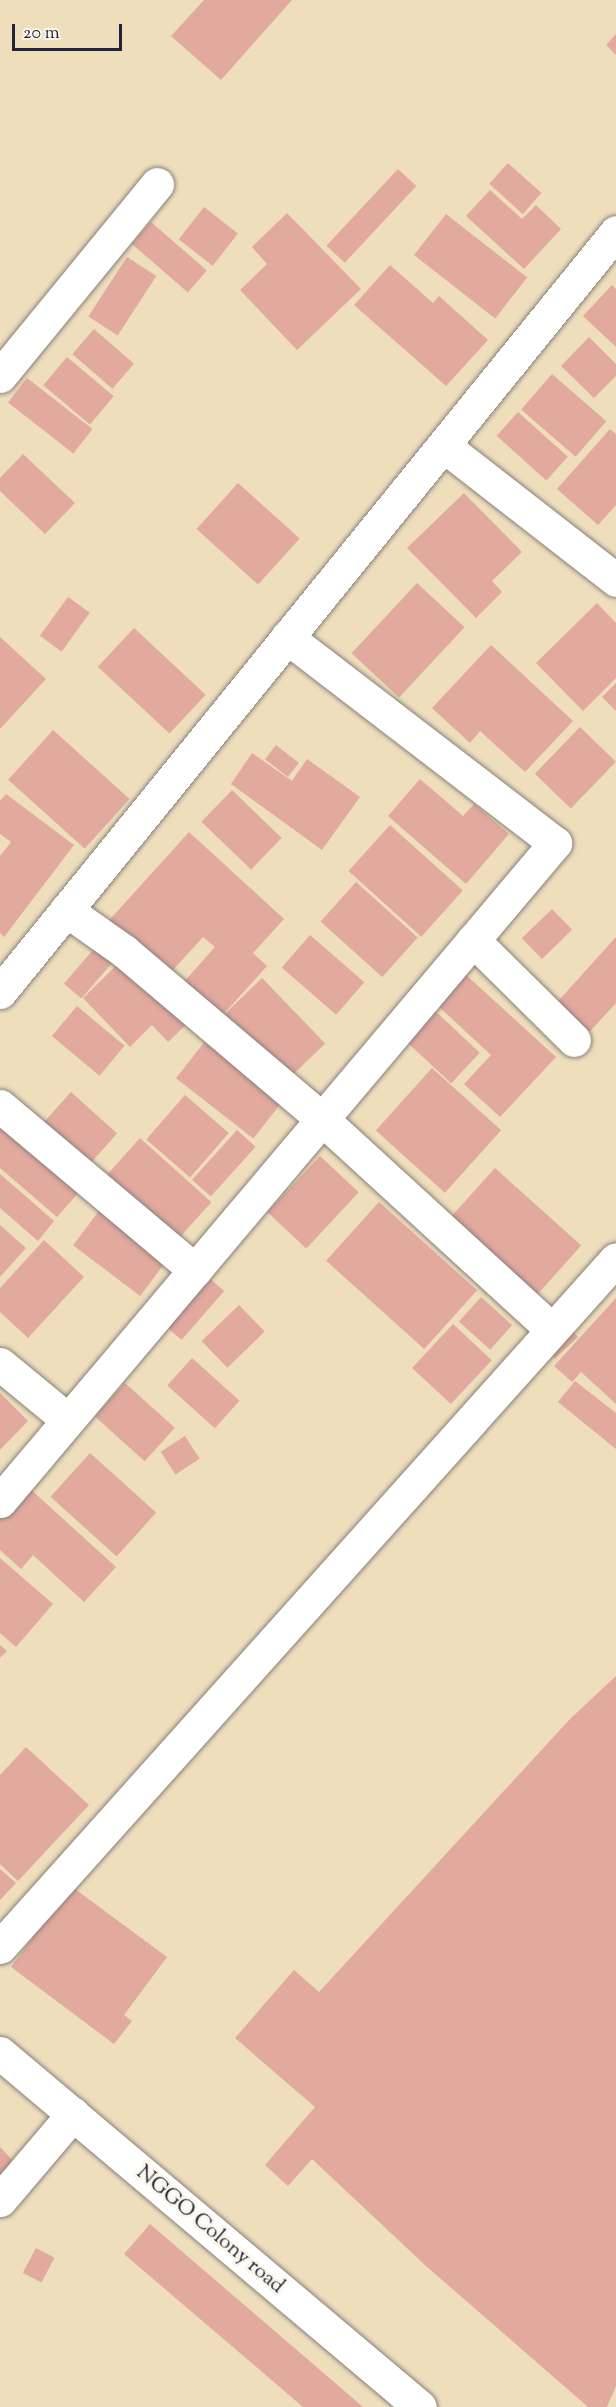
<!DOCTYPE html>
<style>
body{margin:0}
#map{position:relative;width:616px;height:2407px;overflow:hidden;background:#eedebc;font-family:"Sorts Mill Goudy",serif}
div>[style]{position:absolute}
.building>*{inset:0;background:#e2a99e;transform-origin:0 0}
.roads{filter:drop-shadow(0 0 2px #88807c) drop-shadow(0 0 2px #88807c)}
.minor>*{height:33px;margin:-16.5px;padding:0 16.5px;transform-origin:16.5px;border-radius:16.5px;background:#fff}
.tertiary>*{height:33px;margin:-16.5px;padding:0 16.5px;transform-origin:16.5px;border-radius:16.5px;background:#fff}
span{translate:-50% -50%;white-space:nowrap;text-align:center;line-height:1.15;-webkit-text-stroke:6px #fbf7ec;paint-order:stroke}
.street-label{font-size:21px;color:#22223b}
.scale{position:absolute;left:12px;top:24px;width:110px;height:27px;box-sizing:border-box;border:3px solid #22223b;border-top:0;padding-left:8px;font-size:18px;line-height:21px;white-space:nowrap;color:#22223b;-webkit-text-stroke:4px #fbf7ec;paint-order:stroke}
</style>
<div id="map">
<div class="building">
<div style="clip-path:polygon(204px 0,292px 0,221px 80px,171px 36px)"></div>
<div style="clip-path:polygon(616px 34px,616px 55px,606px 45px)"></div>
<div style="left:508px;top:163px;width:45px;height:28px;rotate:42deg"></div>
<div style="left:398px;top:169px;width:25px;height:105px;rotate:43deg"></div>
<div style="clip-path:polygon(490px 190px,522px 219px,536px 205px,561px 229px,524px 269px,466px 216px)"></div>
<div style="left:204px;top:207px;width:43px;height:41px;rotate:38deg"></div>
<div style="clip-path:polygon(287px 213px,361px 289px,297px 350px,240px 290px,267px 264px,252px 247px)"></div>
<div style="left:446px;top:214px;width:103px;height:52px;rotate:38deg"></div>
<div style="left:151px;top:222px;width:74px;height:29px;rotate:41deg"></div>
<div style="left:127px;top:257px;width:35px;height:71px;rotate:33deg"></div>
<div style="clip-path:polygon(390px 265px,433px 303px,439px 296px,488px 340px,446px 386px,354px 305px)"></div>
<div style="clip-path:polygon(612px 285px,616px 289px,616px 347px,583px 316px)"></div>
<div style="left:94px;top:329px;width:53px;height:33px;rotate:41deg"></div>
<div style="clip-path:polygon(589px 337px,616px 364px,616px 376px,594px 398px,561px 366px)"></div>
<div style="left:67px;top:357px;width:61px;height:37px;rotate:40deg"></div>
<div style="left:552px;top:374px;width:72px;height:47px;rotate:41deg"></div>
<div style="left:27px;top:378px;width:83px;height:31px;rotate:38deg"></div>
<div style="left:518px;top:412px;width:67px;height:32px;rotate:42deg"></div>
<div style="clip-path:polygon(610px 429px,616px 434px,616px 505px,598px 525px,557px 489px)"></div>
<div style="clip-path:polygon(23px 454px,75px 503px,45px 534px,0 491px,0 478px)"></div>
<div style="left:238px;top:483px;width:83px;height:62px;rotate:42deg"></div>
<div style="clip-path:polygon(464px 493px,522px 552px,492px 581px,502px 592px,476px 618px,407px 548px)"></div>
<div style="left:417px;top:583px;width:65px;height:96px;rotate:43deg"></div>
<div style="left:68px;top:597px;width:27px;height:48px;rotate:36deg"></div>
<div style="clip-path:polygon(597px 603px,616px 623px,616px 678px,583px 711px,536px 663px)"></div>
<div style="left:134px;top:628px;width:98px;height:53px;rotate:43deg"></div>
<div style="clip-path:polygon(0 637px,46px 679px,0 729px)"></div>
<div style="clip-path:polygon(491px 645px,573px 721px,525px 772px,480px 731px,470px 743px,432px 708px)"></div>
<div style="clip-path:polygon(616px 683px,616px 711px,602px 697px)"></div>
<div style="left:580px;top:727px;width:50px;height:65px;rotate:44deg"></div>
<div style="left:53px;top:730px;width:103px;height:67px;rotate:42deg"></div>
<div style="left:276px;top:745px;width:29px;height:18px;rotate:38deg"></div>
<div style="clip-path:polygon(252px 753px,292px 781px,307px 759px,360px 797px,322px 850px,231px 784px)"></div>
<div style="clip-path:polygon(420px 779px,463px 816px,474px 804px,509px 834px,466px 884px,388px 816px)"></div>
<div style="left:232px;top:790px;width:69px;height:44px;rotate:44deg"></div>
<div style="clip-path:polygon(6px 794px,74px 845px,4px 937px,0 933px,0 856px,11px 842px,0 834px,0 801px)"></div>
<div style="left:390px;top:825px;width:98px;height:62px;rotate:42deg"></div>
<div style="clip-path:polygon(189px 832px,284px 919px,253px 953px,267px 966px,221px 1017px,183px 983px,215px 947px,203px 937px,164px 980px,104px 926px)"></div>
<div style="left:356px;top:882px;width:83px;height:53px;rotate:42deg"></div>
<div style="left:552px;top:909px;width:29px;height:42px;rotate:46deg"></div>
<div style="left:310px;top:935px;width:72px;height:43px;rotate:41deg"></div>
<div style="clip-path:polygon(616px 937px,616px 1003px,583px 1039px,551px 1009px)"></div>
<div style="left:100px;top:942px;width:23px;height:55px;rotate:41deg"></div>
<div style="clip-path:polygon(126px 956px,190px 1021px,168px 1042px,152px 1025px,130px 1047px,83px 998px)"></div>
<div style="clip-path:polygon(465px 974px,556px 1057px,500px 1117px,464px 1084px,491px 1055px,437px 1005px)"></div>
<div style="left:262px;top:978px;width:91px;height:52px;rotate:46deg"></div>
<div style="left:77px;top:1006px;width:62px;height:39px;rotate:40deg"></div>
<div style="left:433px;top:1009px;width:64px;height:42px;rotate:43deg"></div>
<div style="left:213px;top:1031px;width:98px;height:60px;rotate:38deg"></div>
<div style="left:432px;top:1068px;width:93px;height:84px;rotate:42deg"></div>
<div style="left:71px;top:1092px;width:62px;height:46px;rotate:42deg"></div>
<div style="left:185px;top:1095px;width:58px;height:59px;rotate:41deg"></div>
<div style="clip-path:polygon(0 1119px,81px 1190px,57px 1217px,0 1168px)"></div>
<div style="left:237px;top:1130px;width:25px;height:67px;rotate:42deg"></div>
<div style="left:140px;top:1138px;width:96px;height:53px;rotate:42deg"></div>
<div style="left:320px;top:1156px;width:53px;height:77px;rotate:43deg"></div>
<div style="left:495px;top:1168px;width:116px;height:69px;rotate:42deg"></div>
<div style="clip-path:polygon(0 1174px,54px 1221px,38px 1241px,0 1208px)"></div>
<div style="left:379px;top:1202px;width:132px;height:79px;rotate:42deg"></div>
<div style="left:105px;top:1203px;width:84px;height:53px;rotate:37deg"></div>
<div style="clip-path:polygon(0 1225px,26px 1248px,0 1277px)"></div>
<div style="clip-path:polygon(44px 1240px,84px 1277px,28px 1338px,0 1312px,0 1288px)"></div>
<div style="left:200px;top:1270px;width:32px;height:65px;rotate:41deg"></div>
<div style="left:481px;top:1297px;width:42px;height:33px;rotate:42deg"></div>
<div style="clip-path:polygon(616px 1298px,616px 1404px,581px 1372px,572px 1382px,554px 1366px)"></div>
<div style="left:239px;top:1305px;width:37px;height:52px;rotate:46deg"></div>
<div style="left:565px;top:1323px;width:19px;height:32px;rotate:47deg"></div>
<div style="left:453px;top:1324px;width:53px;height:60px;rotate:43deg"></div>
<div style="left:192px;top:1358px;width:64px;height:37px;rotate:42deg"></div>
<div style="clip-path:polygon(575px 1381px,616px 1413px,616px 1449px,558px 1402px)"></div>
<div style="left:125px;top:1383px;width:67px;height:45px;rotate:42deg"></div>
<div style="clip-path:polygon(0 1393px,28px 1421px,0 1450px)"></div>
<div style="left:185px;top:1436px;width:27px;height:29px;rotate:57deg"></div>
<div style="left:90px;top:1453px;width:89px;height:59px;rotate:42deg"></div>
<div style="clip-path:polygon(27px 1486px,116px 1567px,84px 1602px,33px 1555px,21px 1569px,0 1550px,0 1517px)"></div>
<div style="clip-path:polygon(0 1558px,53px 1604px,16px 1647px,0 1633px)"></div>
<div style="clip-path:polygon(0 1645px,7px 1651px,0 1658px)"></div>
<div style="clip-path:polygon(616px 1676px,616px 2386px,607px 2407px,588px 2407px,426px 2266px,312px 2159px,288px 2186px,265px 2165px,315px 2107px,235px 2038px,294px 1970px,319px 1992px,570px 1719px)"></div>
<div style="clip-path:polygon(26px 1747px,89px 1805px,18px 1881px,0 1864px,0 1775px)"></div>
<div style="clip-path:polygon(0 1869px,16px 1883px,0 1900px)"></div>
<div style="clip-path:polygon(71px 1886px,167px 1957px,124px 2015px,132px 2021px,114px 2044px,11px 1967px)"></div>
<div style="clip-path:polygon(0 2147px,15px 2163px,0 2178px)"></div>
<div style="clip-path:polygon(150px 2224px,363px 2407px,303px 2407px,124px 2254px)"></div>
<div style="left:36px;top:2248px;width:21px;height:28px;rotate:28deg"></div>
</div>
<div class="roads">
<div class="minor">
<div style="left:0;top:376px;width:248px;rotate:-50.7deg"></div>
<div style="left:444px;top:446px;width:218px;rotate:37.9deg"></div>
<div style="left:66px;top:910px;width:71px;rotate:35.3deg"></div>
<div style="left:124px;top:951px;width:260px;rotate:40.3deg"></div>
<div style="left:322px;top:1119px;width:312px;rotate:42.5deg"></div>
<div style="left:473px;top:940px;width:142px;rotate:44.7deg"></div>
<div style="left:0;top:992px;width:978px;rotate:-50.97deg"></div>
<div style="left:0;top:1106px;width:255px;rotate:40.1deg"></div>
<div style="left:0;top:1364px;width:88px;rotate:39.5deg"></div>
<div style="left:0;top:1501px;width:861px;rotate:-49.85deg"></div>
<div style="left:555px;top:843px;width:338px;rotate:-142.5deg"></div>
<div style="left:0;top:1947px;width:923px;rotate:-48.16deg"></div>
<div style="left:0;top:2200px;width:113px;rotate:-49.7deg"></div>
</div>
<div class="tertiary">
<div style="left:0;top:2053px;width:549px;rotate:40.13deg"></div>
</div>
</div>
<div class="street-label">
<span style="left:210px;top:2230px;rotate:40deg">NGGO Colony road</span>
</div>
<div class="scale">20 m</div>
</div>
